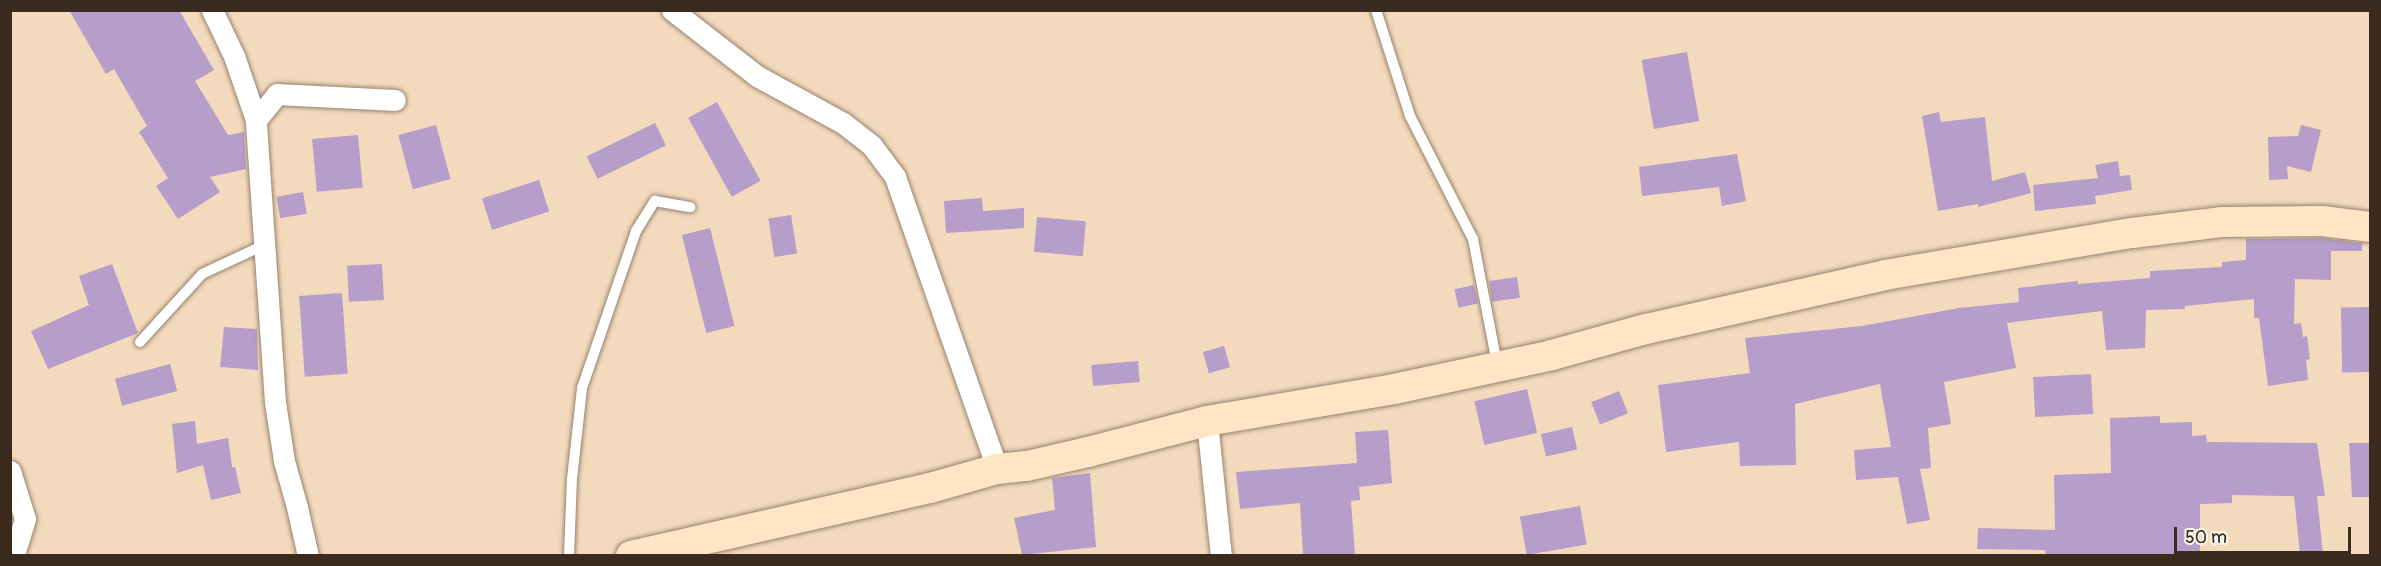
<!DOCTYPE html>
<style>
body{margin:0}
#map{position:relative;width:2381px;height:566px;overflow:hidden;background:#f3dabd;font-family:Pangolin,sans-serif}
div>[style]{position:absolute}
.building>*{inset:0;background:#b69dca;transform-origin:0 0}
.roads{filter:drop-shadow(0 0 2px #97826e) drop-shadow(0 0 2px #97826e)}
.lane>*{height:10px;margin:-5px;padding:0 5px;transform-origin:5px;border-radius:5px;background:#fff}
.street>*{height:21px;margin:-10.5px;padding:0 10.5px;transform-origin:10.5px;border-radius:10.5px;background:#fff}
.secondary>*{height:30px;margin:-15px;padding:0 15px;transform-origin:15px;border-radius:15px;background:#fde5c5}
span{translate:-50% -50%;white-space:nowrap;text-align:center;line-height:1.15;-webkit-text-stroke:5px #fbf7ec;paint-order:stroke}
.frame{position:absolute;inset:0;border:12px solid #3b2a1e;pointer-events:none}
.scale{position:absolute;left:2174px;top:527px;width:177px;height:27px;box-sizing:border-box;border:3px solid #3b2a1e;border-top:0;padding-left:8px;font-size:18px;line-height:21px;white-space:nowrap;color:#3b2a1e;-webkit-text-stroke:4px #fbf7ec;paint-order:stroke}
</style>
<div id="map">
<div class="building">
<div style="clip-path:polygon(69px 10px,179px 10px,214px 70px,195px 81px,228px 135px,244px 132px,246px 169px,210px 177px,220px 192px,178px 219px,156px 186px,168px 178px,139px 132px,147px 126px,114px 69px,106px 74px)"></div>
<div style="left:1687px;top:52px;width:70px;height:46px;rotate:80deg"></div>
<div style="left:717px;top:102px;width:90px;height:33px;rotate:61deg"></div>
<div style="clip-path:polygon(1939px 112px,1941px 122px,1985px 117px,1992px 181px,2025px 172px,2031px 193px,1978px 207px,1978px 204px,1938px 211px,1922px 116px)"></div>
<div style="left:655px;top:123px;width:25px;height:76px;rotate:64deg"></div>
<div style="left:436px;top:125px;width:56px;height:39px;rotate:75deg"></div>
<div style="clip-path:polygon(2301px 125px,2321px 130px,2311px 172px,2287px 166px,2288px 179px,2269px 180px,2268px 137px,2298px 136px)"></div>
<div style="left:358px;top:135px;width:53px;height:46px;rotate:85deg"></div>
<div style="clip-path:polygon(1737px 154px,1746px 201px,1722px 206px,1719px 187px,1642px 196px,1639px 167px)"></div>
<div style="clip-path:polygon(2118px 161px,2120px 176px,2130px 175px,2132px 190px,2095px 196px,2096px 204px,2035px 211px,2033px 185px,2098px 178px,2095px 165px)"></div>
<div style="left:539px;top:180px;width:33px;height:60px;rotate:72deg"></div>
<div style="left:303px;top:192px;width:22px;height:27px;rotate:80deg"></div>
<div style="clip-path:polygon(982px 198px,983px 211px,1024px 208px,1024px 228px,946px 233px,944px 201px)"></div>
<div style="left:791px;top:215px;width:39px;height:23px;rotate:81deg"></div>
<div style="left:1037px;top:217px;width:49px;height:35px;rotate:5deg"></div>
<div style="left:710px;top:228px;width:101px;height:29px;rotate:76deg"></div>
<div style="clip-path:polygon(2321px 238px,2362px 243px,2362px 251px,2331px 251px,2331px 280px,2295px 279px,2294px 324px,2301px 323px,2303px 337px,2307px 336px,2310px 359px,2306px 360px,2308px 380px,2268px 386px,2259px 318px,2254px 318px,2254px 299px,2185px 306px,2185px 309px,2146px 310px,2145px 348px,2106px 350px,2102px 311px,2007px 323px,2016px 368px,1944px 382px,1951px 424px,1928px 428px,1931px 468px,1920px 469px,1930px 520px,1907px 524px,1898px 477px,1856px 480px,1854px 450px,1891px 447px,1880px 384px,1795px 404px,1796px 465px,1740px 466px,1739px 442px,1666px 452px,1658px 385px,1750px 373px,1745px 338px,1862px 326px,1959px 308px,2019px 302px,2018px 288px,2078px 281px,2078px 284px,2150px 278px,2150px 271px,2222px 267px,2222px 262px,2246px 260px,2246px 239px)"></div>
<div style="clip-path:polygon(112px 264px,138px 333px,48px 369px,31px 331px,89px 305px,79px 276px)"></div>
<div style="left:382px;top:264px;width:36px;height:35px;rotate:87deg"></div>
<div style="left:1517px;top:277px;width:21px;height:28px;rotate:82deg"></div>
<div style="left:1474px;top:285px;width:19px;height:20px;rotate:78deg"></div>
<div style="left:342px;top:293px;width:81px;height:43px;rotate:86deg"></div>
<div style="left:2369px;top:307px;width:65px;height:28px;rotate:89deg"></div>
<div style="clip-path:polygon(224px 327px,257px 329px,258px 370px,220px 367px)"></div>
<div style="left:1224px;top:346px;width:22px;height:22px;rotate:74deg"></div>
<div style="left:1138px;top:361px;width:21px;height:47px;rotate:85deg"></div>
<div style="left:170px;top:364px;width:28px;height:57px;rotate:75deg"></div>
<div style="left:2091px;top:374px;width:40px;height:58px;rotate:87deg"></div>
<div style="left:1527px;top:389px;width:45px;height:54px;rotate:77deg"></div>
<div style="left:1619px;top:391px;width:24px;height:30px;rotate:68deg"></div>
<div style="clip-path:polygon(2160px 416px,2160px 423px,2192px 422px,2192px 436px,2206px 435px,2207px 442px,2317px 443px,2325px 496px,2317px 496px,2323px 555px,2300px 555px,2294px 496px,2232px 495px,2232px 503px,2200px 504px,2200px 554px,2046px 555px,2045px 550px,1977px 549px,1978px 528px,2055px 530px,2054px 475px,2111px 473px,2110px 418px)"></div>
<div style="clip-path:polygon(195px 421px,197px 444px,228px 438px,232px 467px,235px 467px,241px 493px,211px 500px,203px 465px,177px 473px,172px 424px)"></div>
<div style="left:1572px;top:427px;width:23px;height:32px;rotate:77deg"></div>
<div style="clip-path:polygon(1388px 430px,1392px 483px,1359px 487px,1360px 500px,1351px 501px,1355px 555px,1303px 555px,1300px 503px,1240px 509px,1236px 472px,1357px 463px,1355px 432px)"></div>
<div style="clip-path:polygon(2349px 443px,2370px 443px,2370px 497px,2352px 497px)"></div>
<div style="clip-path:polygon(1090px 473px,1096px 547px,1022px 555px,1014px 518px,1055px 510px,1052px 478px)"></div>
<div style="left:1580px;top:506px;width:39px;height:61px;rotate:80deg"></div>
</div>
<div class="roads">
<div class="lane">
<div style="left:1376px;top:10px;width:111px;rotate:72.2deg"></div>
<div style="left:1410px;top:116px;width:138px;rotate:62.9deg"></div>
<div style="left:1473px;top:239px;width:127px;rotate:79.1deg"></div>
<div style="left:140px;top:342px;width:92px;rotate:-47.6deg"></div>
<div style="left:202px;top:274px;width:68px;rotate:-25.1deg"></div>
<div style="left:569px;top:556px;width:77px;rotate:-87.8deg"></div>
<div style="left:572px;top:479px;width:92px;rotate:-83.7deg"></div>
<div style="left:582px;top:388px;width:166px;rotate:-71deg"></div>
<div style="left:636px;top:231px;width:36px;rotate:-58deg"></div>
<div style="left:655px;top:201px;width:36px;rotate:10deg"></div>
</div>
<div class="street">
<div style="left:212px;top:10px;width:51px;rotate:64.4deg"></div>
<div style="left:234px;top:56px;width:68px;rotate:71deg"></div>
<div style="left:672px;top:10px;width:108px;rotate:37.8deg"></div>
<div style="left:757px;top:76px;width:98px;rotate:28.7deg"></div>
<div style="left:843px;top:123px;width:37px;rotate:38deg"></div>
<div style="left:872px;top:146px;width:39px;rotate:53deg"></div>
<div style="left:895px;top:177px;width:309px;rotate:70.7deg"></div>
<div style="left:1207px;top:421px;width:136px;rotate:84.1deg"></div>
<div style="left:10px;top:471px;width:50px;rotate:72.6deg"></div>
<div style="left:25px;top:519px;width:39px;rotate:107deg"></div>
<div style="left:308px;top:556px;width:50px;rotate:-102.7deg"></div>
<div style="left:297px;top:507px;width:48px;rotate:-105.8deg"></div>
<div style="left:284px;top:461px;width:60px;rotate:-98.7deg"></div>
<div style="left:275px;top:402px;width:283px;rotate:-93.9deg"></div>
<div style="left:256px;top:120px;width:33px;rotate:-51deg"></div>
<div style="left:277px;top:94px;width:118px;rotate:2.9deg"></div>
</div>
<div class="secondary">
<div style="left:631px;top:556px;width:307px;rotate:-12.8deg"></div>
<div style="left:930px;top:488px;width:70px;rotate:-15.8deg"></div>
<div style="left:997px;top:469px;width:30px;rotate:-6deg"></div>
<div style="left:1027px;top:466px;width:63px;rotate:-12.9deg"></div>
<div style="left:1088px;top:452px;width:123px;rotate:-14.6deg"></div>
<div style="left:1207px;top:421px;width:190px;rotate:-9.7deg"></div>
<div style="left:1394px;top:389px;width:162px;rotate:-12.1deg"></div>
<div style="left:1552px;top:355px;width:98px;rotate:-15.5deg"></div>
<div style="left:1646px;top:329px;width:245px;rotate:-12.7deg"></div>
<div style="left:1885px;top:275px;width:251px;rotate:-9.7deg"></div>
<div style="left:2132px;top:233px;width:90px;rotate:-7deg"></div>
<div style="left:2221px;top:222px;width:101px;rotate:-0.6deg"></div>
<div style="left:2322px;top:221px;width:48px;rotate:7.1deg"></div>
</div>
</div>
<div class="frame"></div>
<div class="scale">50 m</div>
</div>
